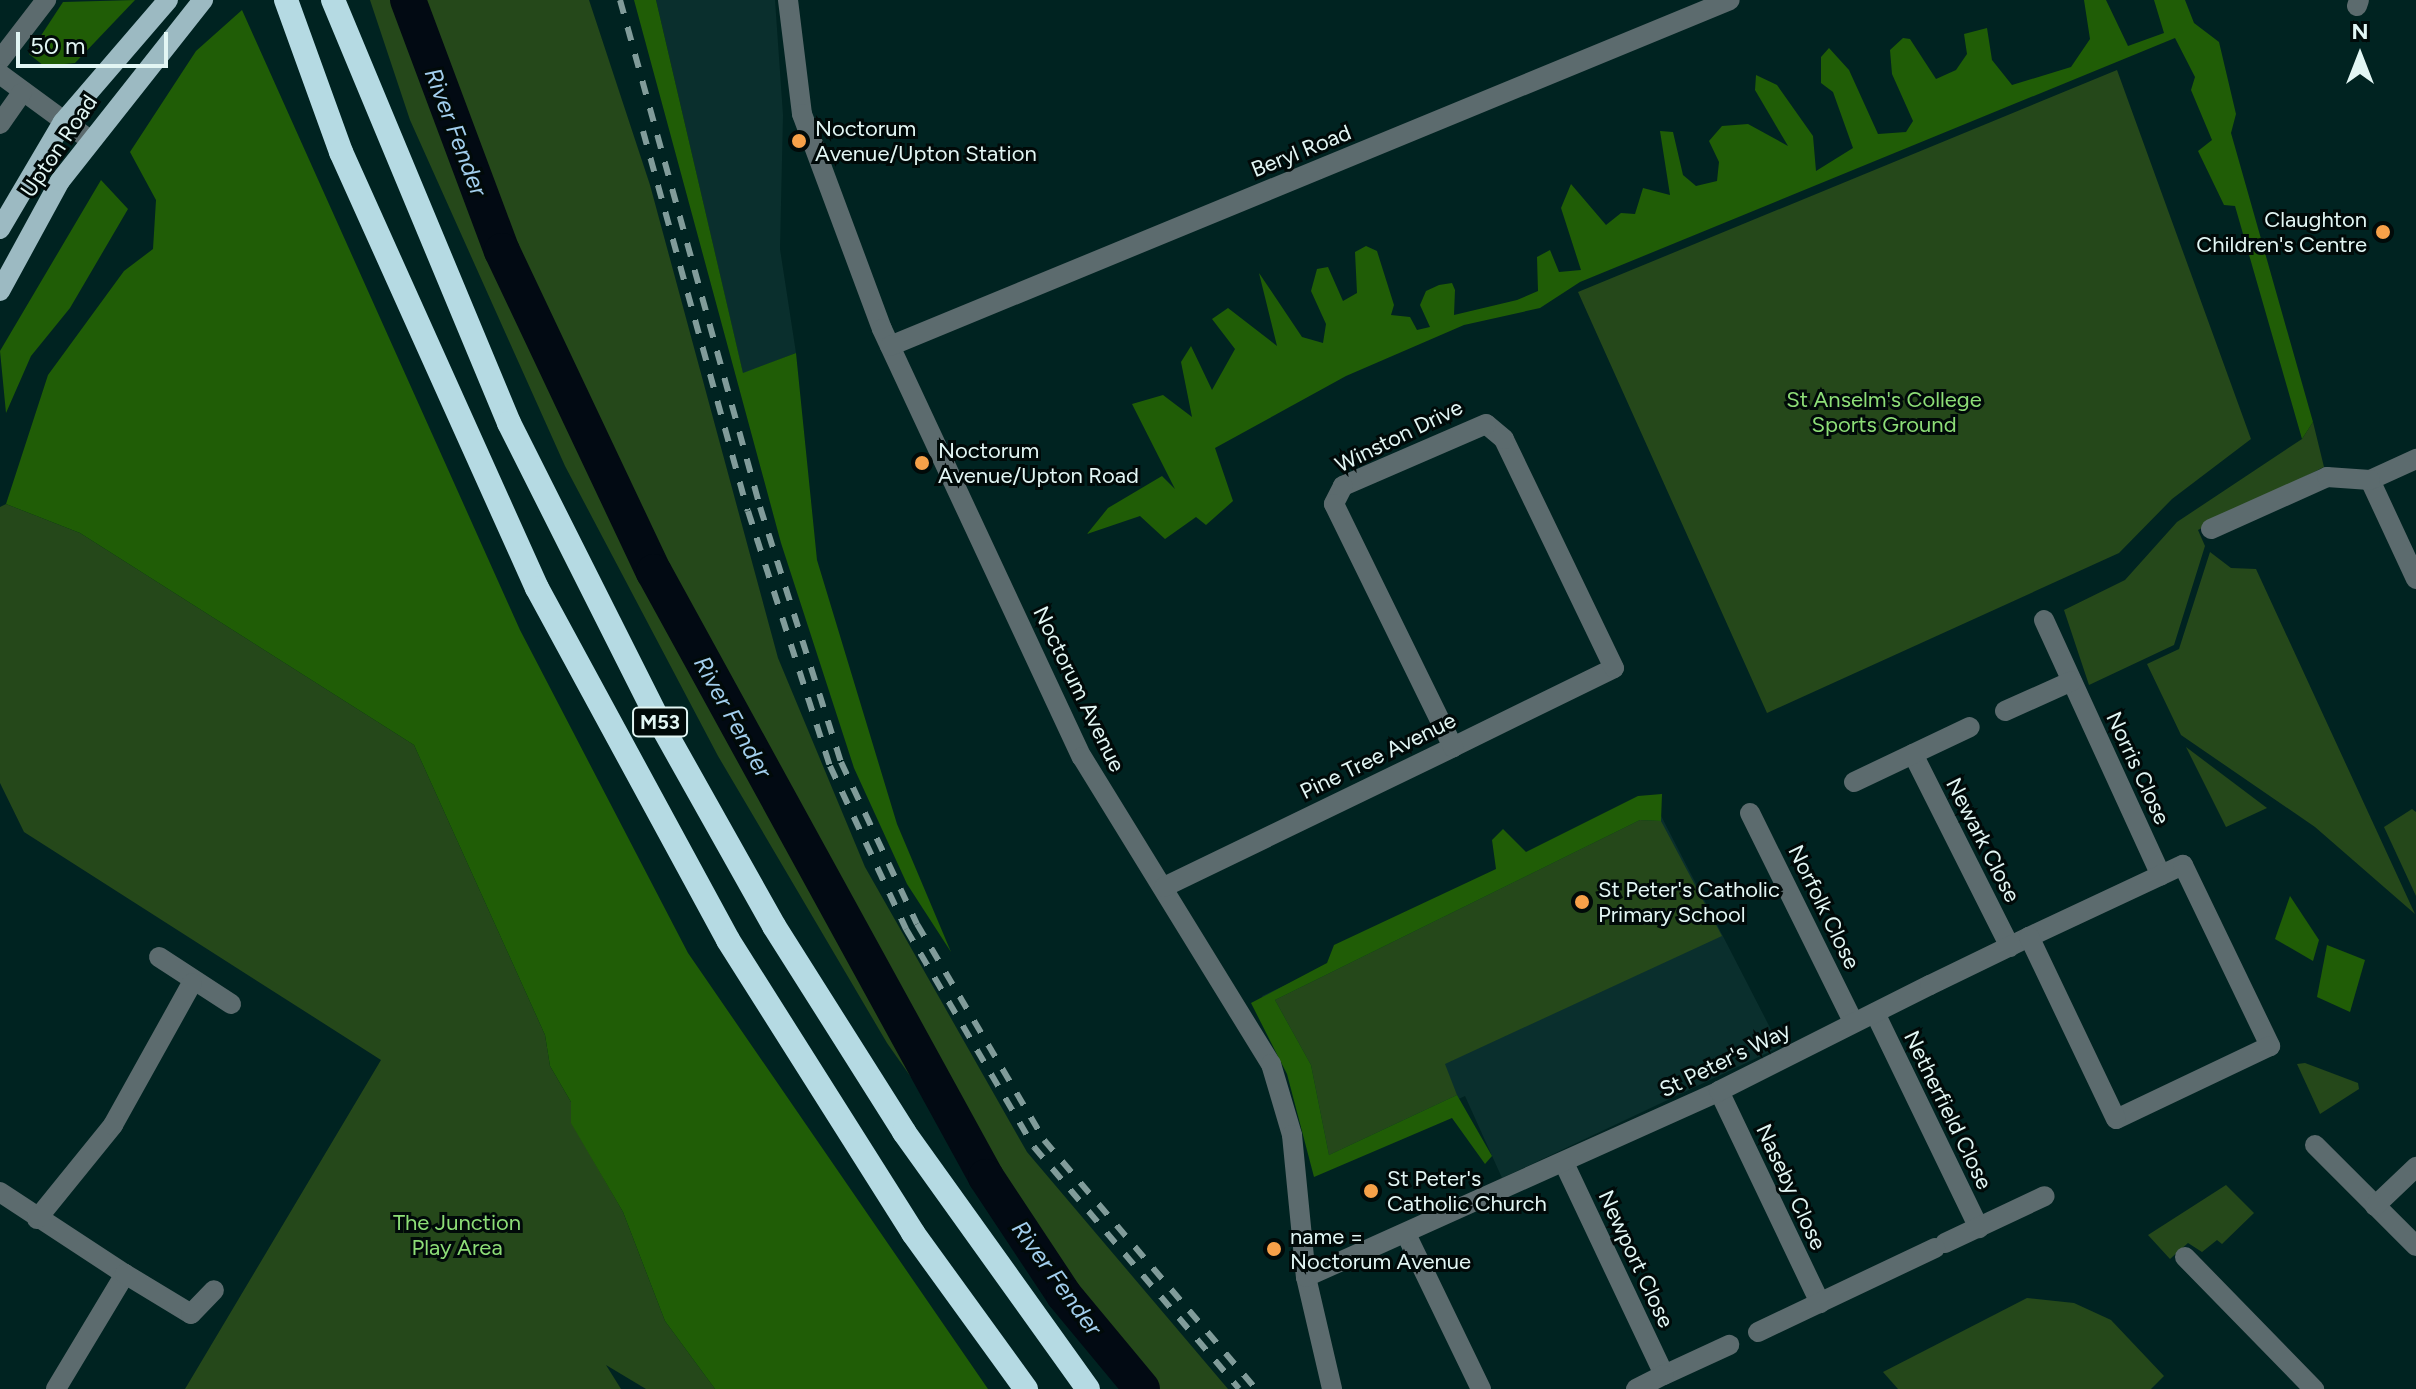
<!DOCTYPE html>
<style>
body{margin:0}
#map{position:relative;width:2416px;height:1389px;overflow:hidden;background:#002321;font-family:Figtree,sans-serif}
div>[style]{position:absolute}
.built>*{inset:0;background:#0a2f2d}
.green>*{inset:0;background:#25481a}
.forest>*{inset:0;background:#205d06}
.river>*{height:36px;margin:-18px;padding:0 18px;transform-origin:18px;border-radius:18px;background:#020a13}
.minor>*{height:20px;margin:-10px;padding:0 10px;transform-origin:10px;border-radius:10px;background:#5c6b6e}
.major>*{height:20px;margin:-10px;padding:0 10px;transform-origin:10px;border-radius:10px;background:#9cbac2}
.highway>*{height:24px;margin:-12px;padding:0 12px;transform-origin:12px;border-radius:12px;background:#b5dae3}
.rail>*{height:6px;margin-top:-3px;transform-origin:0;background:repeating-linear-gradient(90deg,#819c9a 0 14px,transparent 0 28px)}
.dots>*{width:22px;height:22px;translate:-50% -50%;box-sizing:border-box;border:4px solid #010a09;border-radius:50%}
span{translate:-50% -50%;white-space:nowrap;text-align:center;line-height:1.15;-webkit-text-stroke:6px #010a09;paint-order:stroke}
.shield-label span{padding:2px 6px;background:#010a09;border:2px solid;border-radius:6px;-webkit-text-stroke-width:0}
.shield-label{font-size:20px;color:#e2f6f4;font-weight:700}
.poi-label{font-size:22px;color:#e2f6f4}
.left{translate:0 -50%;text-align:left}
.right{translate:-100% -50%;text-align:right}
.street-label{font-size:22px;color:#e2f6f4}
.park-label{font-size:22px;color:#8dde77}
.water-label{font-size:24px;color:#a2ceed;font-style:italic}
.north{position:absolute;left:2320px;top:16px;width:80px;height:80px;-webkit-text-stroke:6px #010a09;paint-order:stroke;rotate:0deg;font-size:22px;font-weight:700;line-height:32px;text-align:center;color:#e2f6f4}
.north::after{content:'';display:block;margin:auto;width:28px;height:36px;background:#e2f6f4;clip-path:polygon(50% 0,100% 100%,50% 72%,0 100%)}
.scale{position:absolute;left:16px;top:32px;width:152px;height:36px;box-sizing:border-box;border:4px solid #e2f6f4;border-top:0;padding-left:10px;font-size:24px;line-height:28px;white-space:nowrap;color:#e2f6f4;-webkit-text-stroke:6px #010a09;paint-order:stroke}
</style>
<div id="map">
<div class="built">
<div style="clip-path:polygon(656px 0,775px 0,783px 115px,780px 249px,796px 353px,743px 374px)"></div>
<div style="clip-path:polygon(1657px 808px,1780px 1047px,1502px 1178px,1465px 1096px,1322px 1163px,1262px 996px)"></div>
</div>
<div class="green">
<div style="clip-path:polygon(370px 0,589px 0,650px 185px,778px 658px,865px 867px,1027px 1152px,1228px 1389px,1130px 1389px,887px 1043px,718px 756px,565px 466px,410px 120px)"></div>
<div style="clip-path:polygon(2117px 70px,2251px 439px,2172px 499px,2119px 553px,1767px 713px,1578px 292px)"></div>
<div style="clip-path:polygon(2313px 422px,2324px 467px,2198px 530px,2205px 546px,2174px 645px,2089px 685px,2064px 610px,2125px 580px,2177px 522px,2302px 439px)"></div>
<div style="clip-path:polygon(6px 504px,80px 533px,414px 745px,545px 1035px,550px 1066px,571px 1102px,572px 1123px,623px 1212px,665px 1321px,715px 1389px,646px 1389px,606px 1365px,621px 1389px,185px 1389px,381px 1060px,24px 832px,0 783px,0 507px)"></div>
<div style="clip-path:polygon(2210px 552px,2231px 568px,2256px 569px,2415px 914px,2315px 827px,2181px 735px,2147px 664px,2179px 649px)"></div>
<div style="clip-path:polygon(2186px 747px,2267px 808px,2226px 827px)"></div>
<div style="clip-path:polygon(2412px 809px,2416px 812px,2416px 896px,2384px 827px)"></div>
<div style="clip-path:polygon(1640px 820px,1661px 821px,1722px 936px,1445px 1064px,1457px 1095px,1329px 1155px,1311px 1065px,1275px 1000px)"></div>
<div style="clip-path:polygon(2305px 1063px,2358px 1083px,2359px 1089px,2320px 1114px,2297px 1064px)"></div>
<div style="clip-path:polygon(2226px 1185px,2254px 1213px,2222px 1244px,2217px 1240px,2202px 1252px,2188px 1243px,2170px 1259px,2148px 1235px)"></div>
<div style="clip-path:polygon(2027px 1298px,2074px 1303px,2111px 1320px,2164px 1376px,2151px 1389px,1898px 1389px,1883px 1372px)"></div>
</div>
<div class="forest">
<div style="clip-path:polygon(135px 0,75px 63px,44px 66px,29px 54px,63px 2px)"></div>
<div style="clip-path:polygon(634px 0,656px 0,743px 373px,796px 353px,817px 560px,897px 824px,951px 952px,907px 884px,854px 768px,781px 543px)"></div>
<div style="clip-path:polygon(2084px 0,2106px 0,2128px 46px,2164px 33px,2154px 0,2185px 0,2194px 23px,2219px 42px,2236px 114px,2231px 133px,2313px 422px,2302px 439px,2235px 206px,2224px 205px,2198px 151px,2212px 140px,2191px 90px,2195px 77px,2175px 38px,1580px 282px,1540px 308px,1464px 325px,1346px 376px,1215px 448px,1233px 501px,1206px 525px,1196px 517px,1165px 539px,1140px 516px,1087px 534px,1108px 508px,1162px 476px,1175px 489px,1132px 404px,1163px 395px,1192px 417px,1181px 362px,1191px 346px,1212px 390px,1235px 349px,1212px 319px,1228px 308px,1277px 346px,1259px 273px,1302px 337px,1323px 343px,1326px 324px,1311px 291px,1317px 269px,1328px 267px,1343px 301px,1357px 293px,1355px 252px,1366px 246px,1377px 251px,1394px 305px,1391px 315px,1410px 317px,1417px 330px,1430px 327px,1420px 305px,1426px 291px,1439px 285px,1452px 283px,1455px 290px,1454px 315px,1517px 300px,1538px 291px,1537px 257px,1550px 250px,1559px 272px,1581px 270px,1561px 208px,1571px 184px,1606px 225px,1621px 213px,1635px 214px,1643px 188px,1670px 195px,1660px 131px,1673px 132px,1683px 175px,1696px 186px,1717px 181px,1719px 162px,1709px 141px,1722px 126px,1748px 124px,1788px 146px,1755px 90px,1756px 75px,1777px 85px,1813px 136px,1816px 171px,1853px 148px,1833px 92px,1821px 83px,1821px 57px,1829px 48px,1849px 70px,1878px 134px,1906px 132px,1913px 121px,1892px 74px,1890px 50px,1903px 38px,1910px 39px,1936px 79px,1956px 70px,1967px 54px,1964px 34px,1987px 28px,1992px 60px,2012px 85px,2071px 67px,2090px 39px)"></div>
<div style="clip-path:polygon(242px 10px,520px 630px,688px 953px,988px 1389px,715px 1389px,665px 1321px,623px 1212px,571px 1123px,571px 1102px,550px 1066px,545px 1035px,414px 745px,80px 533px,6px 504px,48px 375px,124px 271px,153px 249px,156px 200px,130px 152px,196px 51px)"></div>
<div style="clip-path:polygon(101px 180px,128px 209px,70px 308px,31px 356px,6px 413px,0 351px)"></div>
<div style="clip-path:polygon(1662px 794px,1661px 821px,1640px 820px,1275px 1000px,1311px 1065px,1329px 1155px,1457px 1095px,1492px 1156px,1485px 1164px,1452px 1118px,1314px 1177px,1287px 1074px,1251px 1003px,1327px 963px,1334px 945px,1496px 869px,1492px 840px,1503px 829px,1526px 852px,1638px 796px)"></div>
<div style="clip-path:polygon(2290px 896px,2319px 940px,2313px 961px,2275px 939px)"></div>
<div style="clip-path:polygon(2327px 945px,2365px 960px,2350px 1012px,2317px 997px)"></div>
</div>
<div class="river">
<div style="left:408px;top:0;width:268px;rotate:69.5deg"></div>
<div style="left:502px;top:251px;width:355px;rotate:64.7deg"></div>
<div style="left:654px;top:572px;width:690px;rotate:61.24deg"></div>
<div style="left:986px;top:1177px;width:141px;rotate:56.5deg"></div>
<div style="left:1064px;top:1295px;width:122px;rotate:50.3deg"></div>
</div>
<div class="minor">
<div style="left:788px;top:0;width:115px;rotate:83deg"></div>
<div style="left:802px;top:114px;width:229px;rotate:69.6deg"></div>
<div style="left:882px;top:329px;width:472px;rotate:65deg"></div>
<div style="left:1082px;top:757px;width:361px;rotate:58.4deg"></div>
<div style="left:1271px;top:1064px;width:74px;rotate:73.5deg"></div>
<div style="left:1292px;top:1135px;width:143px;rotate:84.4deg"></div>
<div style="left:1306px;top:1277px;width:115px;rotate:76.9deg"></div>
<div style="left:2357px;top:6px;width:6px;rotate:-72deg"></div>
<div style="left:0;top:60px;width:76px;rotate:-52.5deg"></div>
<div style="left:0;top:74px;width:112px;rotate:36.3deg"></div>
<div style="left:0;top:124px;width:38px;rotate:-55deg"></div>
<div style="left:890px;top:346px;width:908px;rotate:-22.39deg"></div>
<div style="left:2370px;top:480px;width:109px;rotate:65.1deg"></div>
<div style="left:2370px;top:480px;width:51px;rotate:-24.5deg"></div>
<div style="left:2211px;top:529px;width:127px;rotate:-24.1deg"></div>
<div style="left:2327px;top:477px;width:43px;rotate:4deg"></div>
<div style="left:2044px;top:620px;width:281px;rotate:65.4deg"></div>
<div style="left:2005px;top:711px;width:73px;rotate:-24.1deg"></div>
<div style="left:1913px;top:754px;width:216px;rotate:63.3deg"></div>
<div style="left:1854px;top:782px;width:128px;rotate:-25.4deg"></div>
<div style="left:1750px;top:813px;width:234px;rotate:63.7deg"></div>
<div style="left:1164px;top:887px;width:321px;rotate:-25.8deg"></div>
<div style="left:1453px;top:747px;width:179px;rotate:-26.1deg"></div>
<div style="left:1614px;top:668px;width:254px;rotate:-115.7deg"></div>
<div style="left:1504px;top:439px;width:23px;rotate:-140deg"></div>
<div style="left:1486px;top:424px;width:156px;rotate:156.6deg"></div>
<div style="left:1343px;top:486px;width:20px;rotate:117deg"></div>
<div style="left:1334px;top:504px;width:271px;rotate:63.9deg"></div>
<div style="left:159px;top:957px;width:86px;rotate:33.1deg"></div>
<div style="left:1875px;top:1013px;width:239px;rotate:64.2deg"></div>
<div style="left:1719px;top:1091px;width:235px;rotate:64.5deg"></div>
<div style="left:2315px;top:1145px;width:143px;rotate:45deg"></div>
<div style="left:1564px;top:1163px;width:234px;rotate:64.7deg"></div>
<div style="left:1664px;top:1375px;width:72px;rotate:-24.8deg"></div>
<div style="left:0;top:1192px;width:149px;rotate:33.3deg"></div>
<div style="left:125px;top:1274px;width:134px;rotate:121deg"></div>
<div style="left:2375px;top:1206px;width:57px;rotate:-43.6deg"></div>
<div style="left:37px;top:1219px;width:121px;rotate:-51deg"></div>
<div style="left:113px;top:1125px;width:162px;rotate:-60.9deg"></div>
<div style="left:1407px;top:1236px;width:170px;rotate:64.2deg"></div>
<div style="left:1945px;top:1243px;width:110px;rotate:-25.2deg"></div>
<div style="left:2185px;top:1257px;width:185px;rotate:45.7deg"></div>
<div style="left:125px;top:1274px;width:77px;rotate:31.2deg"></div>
<div style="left:191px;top:1314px;width:33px;rotate:-46deg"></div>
<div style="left:1306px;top:1277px;width:453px;rotate:-24.2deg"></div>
<div style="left:1719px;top:1091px;width:236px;rotate:-26.7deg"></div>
<div style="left:1930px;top:985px;width:110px;rotate:-25.9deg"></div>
<div style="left:2029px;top:937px;width:170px;rotate:-25.1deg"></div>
<div style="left:2183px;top:865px;width:201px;rotate:64.3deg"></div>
<div style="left:2270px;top:1046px;width:170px;rotate:154.6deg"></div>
<div style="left:2116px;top:1119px;width:202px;rotate:-115.5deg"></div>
<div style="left:1758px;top:1332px;width:196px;rotate:-25.4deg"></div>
<div style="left:1636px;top:1389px;width:31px;rotate:-27deg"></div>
</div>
<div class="major">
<div style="left:0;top:229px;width:124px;rotate:-59.5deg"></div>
<div style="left:63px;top:122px;width:161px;rotate:-49.3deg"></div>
<div style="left:0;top:291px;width:125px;rotate:-61.4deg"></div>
<div style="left:60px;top:181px;width:231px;rotate:-51.7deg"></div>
</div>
<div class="highway">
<div style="left:286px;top:0;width:162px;rotate:70.1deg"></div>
<div style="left:341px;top:152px;width:478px;rotate:65.8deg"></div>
<div style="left:537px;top:588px;width:400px;rotate:61.5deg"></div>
<div style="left:728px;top:940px;width:347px;rotate:57.7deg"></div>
<div style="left:913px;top:1233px;width:193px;rotate:54.1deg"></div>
<div style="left:333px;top:0;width:458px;rotate:67.4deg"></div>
<div style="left:509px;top:423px;width:334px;rotate:63.3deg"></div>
<div style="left:659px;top:721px;width:235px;rotate:60.7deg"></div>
<div style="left:774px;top:926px;width:244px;rotate:57.7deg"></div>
<div style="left:904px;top:1132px;width:316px;rotate:54.4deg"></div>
</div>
<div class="rail">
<div style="left:620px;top:0;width:526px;rotate:74.56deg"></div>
<div style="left:760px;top:507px;width:268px;rotate:72.4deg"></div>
<div style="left:841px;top:762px;width:179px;rotate:64.9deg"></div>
<div style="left:917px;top:924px;width:251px;rotate:59.5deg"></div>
<div style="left:1044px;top:1140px;width:327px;rotate:49.6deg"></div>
<div style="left:643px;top:131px;width:394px;rotate:74.6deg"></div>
<div style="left:748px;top:511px;width:268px;rotate:72.2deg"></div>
<div style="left:830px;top:766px;width:180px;rotate:65deg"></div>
<div style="left:906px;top:929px;width:253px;rotate:59.6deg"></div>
<div style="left:1034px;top:1147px;width:317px;rotate:49.7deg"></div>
</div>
<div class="dots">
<div style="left:799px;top:141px;background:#f7a149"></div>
<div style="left:2383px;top:232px;background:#f7a149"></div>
<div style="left:922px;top:463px;background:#f7a149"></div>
<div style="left:1582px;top:902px;background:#f7a149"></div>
<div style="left:1371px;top:1191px;background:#f7a149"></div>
<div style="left:1274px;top:1249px;background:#f7a149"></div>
</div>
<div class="shield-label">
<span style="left:660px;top:722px">M53</span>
</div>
<div class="poi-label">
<span class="left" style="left:815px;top:141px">Noctorum<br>Avenue/Upton Station</span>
<span class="right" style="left:2367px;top:232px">Claughton<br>Children's Centre</span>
<span class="left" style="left:938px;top:463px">Noctorum<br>Avenue/Upton Road</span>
<span class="left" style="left:1598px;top:902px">St Peter's Catholic<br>Primary School</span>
<span class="left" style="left:1387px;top:1191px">St Peter's<br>Catholic Church</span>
<span class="left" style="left:1290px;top:1249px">name =<br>Noctorum Avenue</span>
</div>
<div class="street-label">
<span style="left:59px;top:146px;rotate:-56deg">Upton Road</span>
<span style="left:1301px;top:151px;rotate:-22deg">Beryl Road</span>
<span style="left:1399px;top:436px;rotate:-26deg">Winston Drive</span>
<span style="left:1079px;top:689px;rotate:64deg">Noctorum Avenue</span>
<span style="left:1378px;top:756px;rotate:-26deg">Pine Tree Avenue</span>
<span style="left:2138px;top:768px;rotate:65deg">Norris Close</span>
<span style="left:1983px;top:840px;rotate:63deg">Newark Close</span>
<span style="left:1824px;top:907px;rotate:64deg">Norfolk Close</span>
<span style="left:1725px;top:1060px;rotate:-26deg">St Peter's Way</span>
<span style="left:1948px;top:1110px;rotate:64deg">Netherfield Close</span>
<span style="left:1791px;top:1187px;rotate:65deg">Naseby Close</span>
<span style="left:1636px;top:1259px;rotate:65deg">Newport Close</span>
</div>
<div class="park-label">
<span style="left:1884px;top:412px">St Anselm's College<br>Sports Ground</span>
<span style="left:457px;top:1235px">The Junction<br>Play Area</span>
</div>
<div class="water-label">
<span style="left:456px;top:132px;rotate:69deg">River Fender</span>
<span style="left:733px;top:717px;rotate:61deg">River Fender</span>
<span style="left:1057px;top:1278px;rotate:54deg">River Fender</span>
</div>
<div class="north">N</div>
<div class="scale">50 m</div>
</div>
